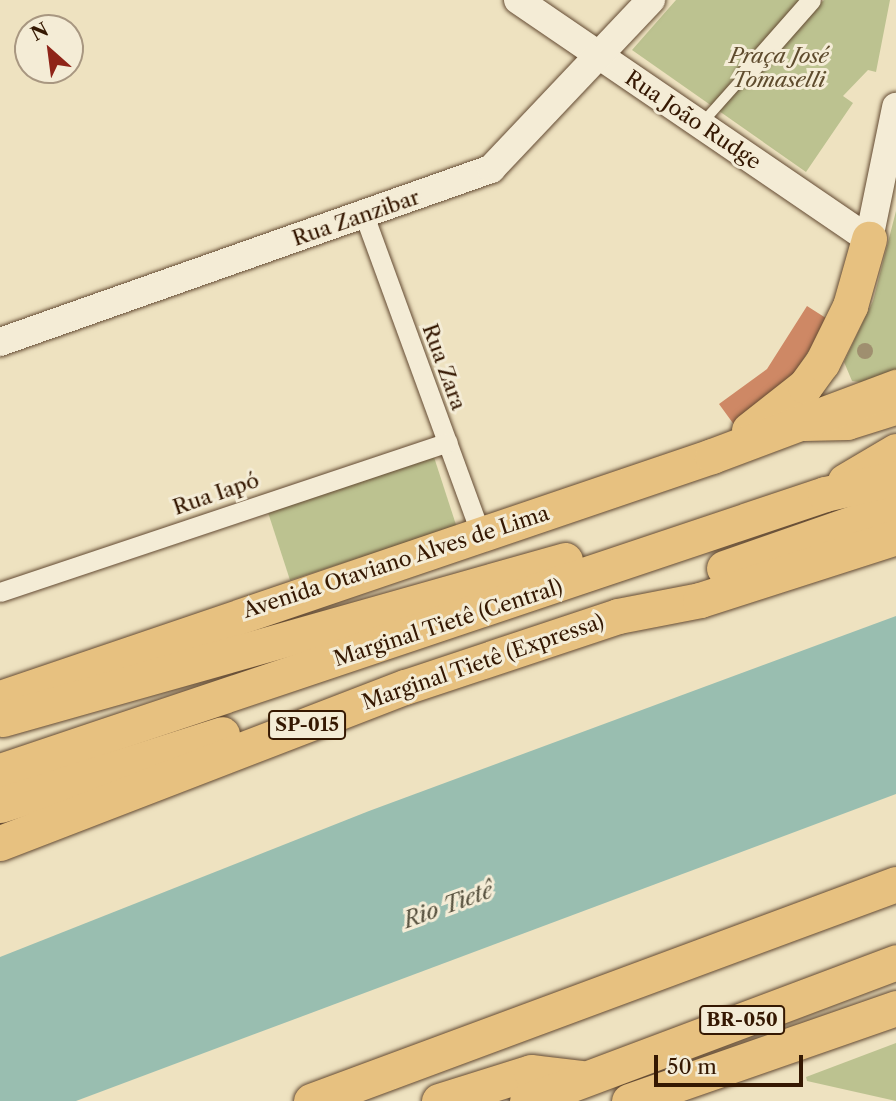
<!DOCTYPE html>
<meta charset="utf-8">
<style>
body{margin:0}
#map{position:relative;width:896px;height:1101px;overflow:hidden;background:#eee2c0;font-family:"Libre Caslon Text",serif}
div>[style]{position:absolute}
.green>*{inset:0;background:#bcc290;transform-origin:0 0}
.water>*{inset:0;background:#99beb0}
.building>*{inset:0;background:#ce8865}
.roads{filter:drop-shadow(0 0 2px #634a32) drop-shadow(0 0 2px #634a32)}
.lane>*{height:10px;margin:-5px;padding:0 5px;transform-origin:5px;border-radius:5px;background:#f4ecd6}
.street>*{height:19px;margin:-9.5px;padding:0 9.5px;transform-origin:9.5px;border-radius:9.5px;background:#f4ecd6}
.secondary>*{height:28px;margin:-14px;padding:0 14px;transform-origin:14px;border-radius:14px;background:#f4ecd6}
.primary>*{height:30px;margin:-15px;padding:0 15px;transform-origin:15px;border-radius:15px;background:#e7c180}
.highway>*{height:35px;margin:-17.5px;padding:0 17.5px;transform-origin:17.5px;border-radius:17.5px;background:#e7c180}
.trees>*{width:16px;height:16px;margin:-8px;border-radius:50%;background:#9f8f6f}
span{translate:-50% -50%;white-space:nowrap;text-align:center;line-height:1.15;-webkit-text-stroke:6px #f4ecd6;paint-order:stroke}
.shield-label span{padding:2px 5px;background:#f4ecd6;border:2px solid;border-radius:5px;-webkit-text-stroke-width:0}
.shield-label{font-size:19px;color:#351802;font-weight:700}
.park-label{font-size:21px;color:#5e4b2d;font-style:italic}
.street-label{font-size:21px;color:#351802}
.water-label{font-size:23px;color:#58523f;font-style:italic}
.north{position:absolute;left:14px;top:14px;width:70px;height:70px;box-sizing:border-box;background:#f4ecd6;border:2px solid #a89781;border-radius:50%;rotate:332deg;font-size:19px;font-weight:700;line-height:28px;text-align:center;color:#351802}
.north::after{content:'';display:block;margin:auto;width:24px;height:32px;background:#8f2418;clip-path:polygon(50% 0,100% 100%,50% 72%,0 100%)}
.scale{position:absolute;left:654px;top:1055px;width:149px;height:32px;box-sizing:border-box;border:4px solid #351802;border-top:0;padding-left:9px;font-size:21px;line-height:24px;white-space:nowrap;color:#351802;-webkit-text-stroke:5px #f4ecd6;paint-order:stroke}
</style>
<div id="map">
<div class="green">
<div style="clip-path:polygon(676px 0,805px 0,816px 7px,824px 0,890px 0,876px 72px,868px 70px,843px 96px,853px 103px,806px 172px,632px 50px)"></div>
<div style="clip-path:polygon(896px 211px,896px 373px,867px 383px,852px 381px,844px 362px,873px 301px)"></div>
<div style="left:433px;top:454px;width:76px;height:175px;rotate:72deg"></div>
<div style="clip-path:polygon(896px 1043px,896px 1101px,807px 1081px,806px 1077px)"></div>
</div>
<div class="water">
<div style="clip-path:polygon(896px 616px,896px 794px,76px 1101px,0 1101px,0 957px,369px 811px)"></div>
</div>
<div class="building">
<div style="clip-path:polygon(807px 306px,829px 320px,782px 392px,735px 426px,719px 404px,767px 369px)"></div>
</div>
<div class="roads">
<div class="lane">
<div style="left:703px;top:122px;width:62px;rotate:-48.3deg"></div>
</div>
<div class="street">
<div style="left:744px;top:76px;width:101px;rotate:-48.6deg"></div>
<div style="left:364px;top:215px;width:341px;rotate:69.9deg"></div>
<div style="left:0;top:592px;width:472px;rotate:-18.5deg"></div>
</div>
<div class="secondary">
<div style="left:518px;top:0;width:425px;rotate:34.3deg"></div>
<div style="left:869px;top:239px;width:135px;rotate:-78.4deg"></div>
<div style="left:0;top:342px;width:521px;rotate:-19.41deg"></div>
<div style="left:491px;top:169px;width:233px;rotate:-46.6deg"></div>
</div>
<div class="primary">
<div style="left:804px;top:426px;width:44px;rotate:-1.3deg"></div>
<div style="left:848px;top:425px;width:50px;rotate:-17.4deg"></div>
</div>
<div class="highway">
<div style="left:749px;top:430px;width:71px;rotate:-38.2deg"></div>
<div style="left:805px;top:386px;width:29px;rotate:-54deg"></div>
<div style="left:822px;top:363px;width:64px;rotate:-63.8deg"></div>
<div style="left:850px;top:306px;width:70px;rotate:-74.2deg"></div>
<div style="left:845px;top:481px;width:59px;rotate:-30.5deg"></div>
<div style="left:724px;top:568px;width:182px;rotate:-19.2deg"></div>
<div style="left:0;top:698px;width:752px;rotate:-18.77deg"></div>
<div style="left:712px;top:456px;width:197px;rotate:-20.6deg"></div>
<div style="left:3px;top:719px;width:584px;rotate:-15.8deg"></div>
<div style="left:0;top:771px;width:870px;rotate:-18.56deg"></div>
<div style="left:825px;top:494px;width:73px;rotate:-12.7deg"></div>
<div style="left:0;top:805px;width:233px;rotate:-17.7deg"></div>
<div style="left:0;top:843px;width:434px;rotate:-21.1deg"></div>
<div style="left:405px;top:687px;width:225px;rotate:-18.4deg"></div>
<div style="left:618px;top:616px;width:84px;rotate:-11deg"></div>
<div style="left:700px;top:600px;width:206px;rotate:-17.8deg"></div>
<div style="left:311px;top:1101px;width:624px;rotate:-20.35deg"></div>
<div style="left:439px;top:1101px;width:96px;rotate:-17.5deg"></div>
<div style="left:531px;top:1072px;width:50px;rotate:6.8deg"></div>
<div style="left:527px;top:1101px;width:394px;rotate:-20.6deg"></div>
<div style="left:629px;top:1101px;width:283px;rotate:-19.2deg"></div>
</div>
</div>
<div class="trees">
<div style="left:865px;top:351px"></div>
</div>
<div class="shield-label">
<span style="left:307px;top:725px">SP-015</span>
<span style="left:742px;top:1020px">BR-050</span>
</div>
<div class="park-label">
<span style="left:779px;top:68px">Praça José<br>Tomaselli</span>
</div>
<div class="street-label">
<span style="left:693px;top:120px;rotate:34deg">Rua João Rudge</span>
<span style="left:356px;top:218px;rotate:-19deg">Rua Zanzibar</span>
<span style="left:444px;top:367px;rotate:70deg">Rua Zara</span>
<span style="left:216px;top:494px;rotate:-19deg">Rua Iapó</span>
<span style="left:396px;top:562px;rotate:-18deg">Avenida Otaviano Alves de Lima</span>
<span style="left:448px;top:623px;rotate:-18deg">Marginal Tietê (Central)</span>
<span style="left:483px;top:662px;rotate:-19deg">Marginal Tietê (Expressa)</span>
</div>
<div class="water-label">
<span style="left:448px;top:905px;rotate:-20deg">Rio Tietê</span>
</div>
<div class="north">N</div>
<div class="scale">50 m</div>
</div>
